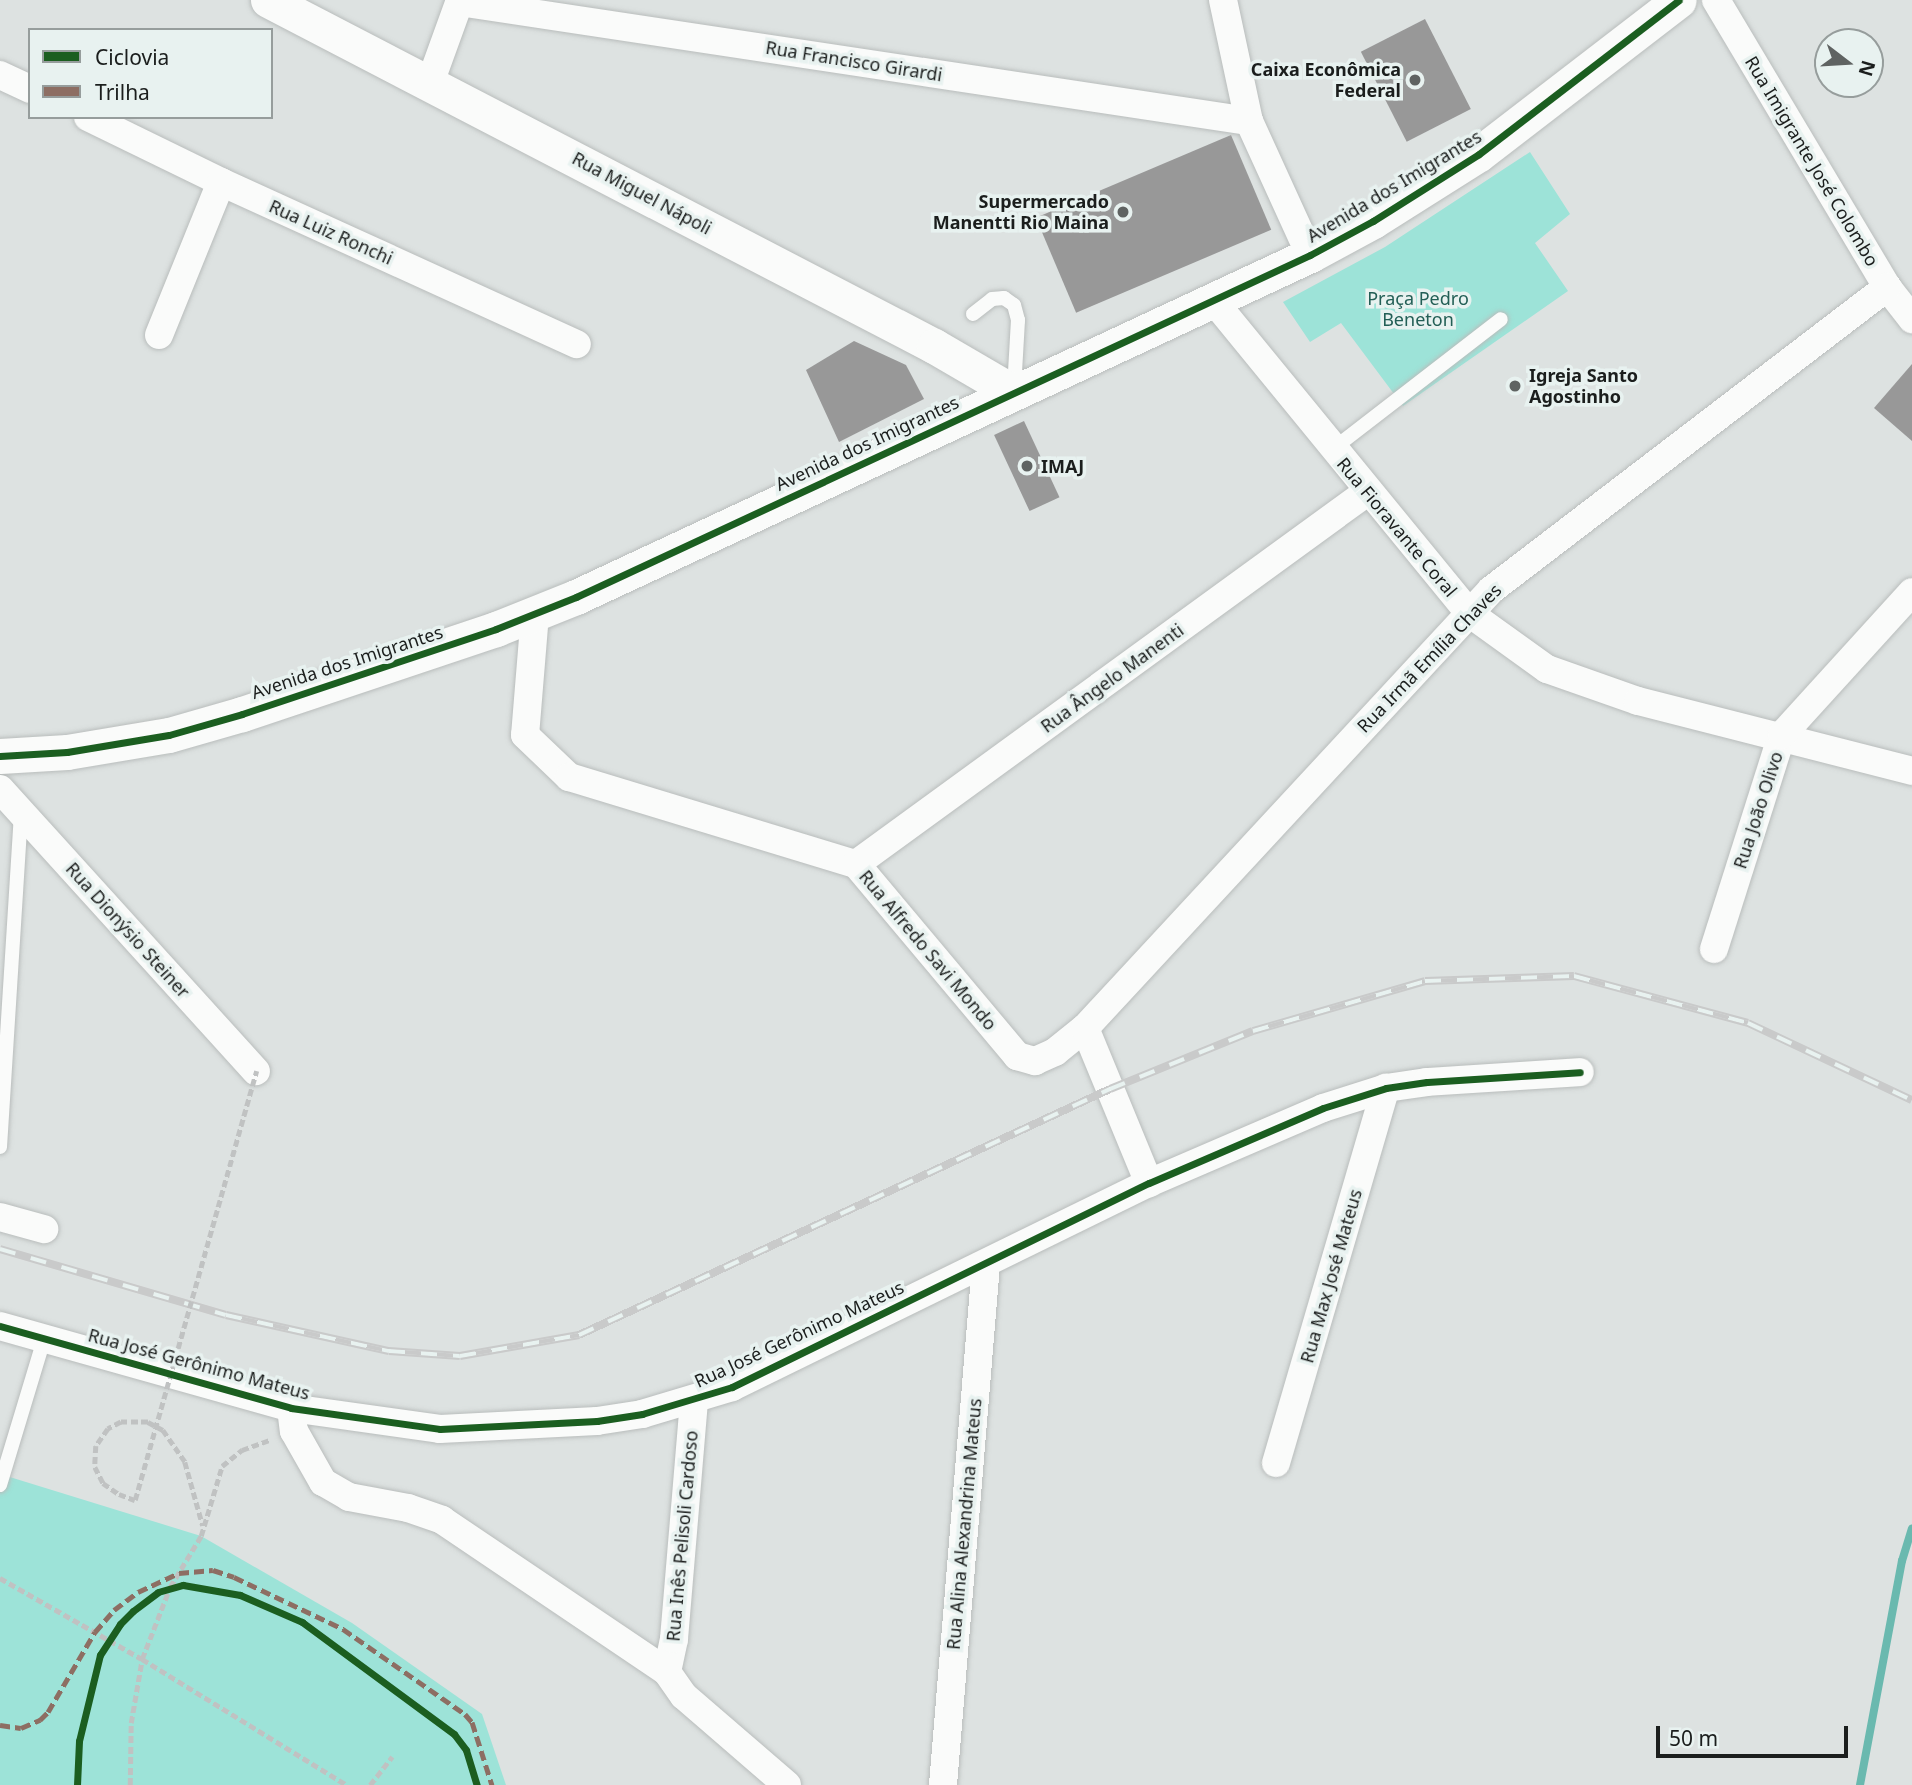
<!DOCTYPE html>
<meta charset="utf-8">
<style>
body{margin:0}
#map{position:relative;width:1912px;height:1785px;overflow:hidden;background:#dde2e1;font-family:"Noto Sans",sans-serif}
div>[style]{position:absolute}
.green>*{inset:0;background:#9de3d8}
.stream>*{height:8px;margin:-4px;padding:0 4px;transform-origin:4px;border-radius:4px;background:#6ab9af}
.building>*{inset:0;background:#989898;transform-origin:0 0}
.path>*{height:4.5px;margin-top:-2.25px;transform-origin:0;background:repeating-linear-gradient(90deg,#c0c2c2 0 7px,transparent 0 10.5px)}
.roads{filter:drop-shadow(0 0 2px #b9bdbc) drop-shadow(0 0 2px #b9bdbc)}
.service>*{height:14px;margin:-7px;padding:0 7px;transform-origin:7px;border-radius:7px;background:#fafbfa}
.minor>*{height:28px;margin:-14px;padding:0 14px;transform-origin:14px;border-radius:14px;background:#fafbfa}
.tertiary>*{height:35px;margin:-17.5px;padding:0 17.5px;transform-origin:17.5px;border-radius:17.5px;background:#fafbfa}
.rail>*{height:8px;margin-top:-4px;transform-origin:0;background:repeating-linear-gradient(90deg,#e8f2f0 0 16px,#c9caca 0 32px);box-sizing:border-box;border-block:2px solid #c9caca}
.path-bridge>*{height:4.5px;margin-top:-2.25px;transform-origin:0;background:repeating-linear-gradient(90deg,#c0c2c2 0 7px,transparent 0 10.5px)}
.quiet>*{height:5px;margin-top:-2.5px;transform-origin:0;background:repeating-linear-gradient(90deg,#8d6e63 0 10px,transparent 0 15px)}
.cycleway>*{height:7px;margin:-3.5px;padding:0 3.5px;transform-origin:3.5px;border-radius:3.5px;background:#1b5e20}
.dots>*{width:19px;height:19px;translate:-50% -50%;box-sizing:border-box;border:4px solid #e8f2f0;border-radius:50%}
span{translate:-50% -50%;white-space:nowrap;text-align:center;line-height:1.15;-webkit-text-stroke:7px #e8f2f0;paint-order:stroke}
.street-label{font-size:18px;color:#1b1e1d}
.poi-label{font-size:18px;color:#1b1e1d;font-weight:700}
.right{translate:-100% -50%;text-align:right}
.left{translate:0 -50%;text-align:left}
.park-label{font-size:18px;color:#235f56}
.legend{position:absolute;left:28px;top:28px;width:245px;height:91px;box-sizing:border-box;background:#e8f2f0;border:2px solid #969d9c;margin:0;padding:9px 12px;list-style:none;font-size:21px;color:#1b1e1d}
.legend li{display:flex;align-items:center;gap:14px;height:35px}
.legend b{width:35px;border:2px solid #969d9c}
.north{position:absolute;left:1814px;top:28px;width:70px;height:70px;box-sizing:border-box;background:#e8f2f0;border:2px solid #969d9c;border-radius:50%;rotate:107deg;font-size:19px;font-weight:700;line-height:28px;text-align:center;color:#1b1e1d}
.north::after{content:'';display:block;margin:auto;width:24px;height:32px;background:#5f6362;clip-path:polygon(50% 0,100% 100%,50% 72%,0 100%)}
.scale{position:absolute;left:1656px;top:1726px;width:192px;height:32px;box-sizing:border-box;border:4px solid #1b1e1d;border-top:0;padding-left:9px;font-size:21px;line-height:24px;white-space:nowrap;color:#1b1e1d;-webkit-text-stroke:5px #e8f2f0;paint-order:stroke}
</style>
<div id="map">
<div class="green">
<div style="clip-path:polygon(1530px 152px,1570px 214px,1535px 243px,1568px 291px,1403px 406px,1341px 323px,1310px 342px,1283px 302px,1385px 247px)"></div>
<div style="clip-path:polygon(0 1474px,201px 1536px,352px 1623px,482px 1714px,506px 1785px,0 1785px)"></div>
</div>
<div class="stream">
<div style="left:1860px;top:1785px;width:228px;rotate:-79.4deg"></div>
<div style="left:1902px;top:1561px;width:34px;rotate:-73deg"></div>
</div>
<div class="building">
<div style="left:1425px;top:19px;width:101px;height:72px;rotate:63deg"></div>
<div style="left:1231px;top:135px;width:103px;height:212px;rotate:67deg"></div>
<div style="clip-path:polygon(854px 341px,906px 365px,924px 399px,839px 442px,806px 370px)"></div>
<div style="clip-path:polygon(1912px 364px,1912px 441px,1874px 408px)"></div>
<div style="left:1024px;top:421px;width:84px;height:33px;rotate:65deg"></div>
</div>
<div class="path">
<div style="left:148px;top:1422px;width:17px;rotate:28deg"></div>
<div style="left:163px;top:1430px;width:39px;rotate:55deg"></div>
<div style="left:185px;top:1462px;width:66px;rotate:74.3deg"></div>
<div style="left:0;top:1578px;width:163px;rotate:29.7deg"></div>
<div style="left:142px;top:1659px;width:241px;rotate:31.6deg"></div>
<div style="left:130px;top:1785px;width:62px;rotate:-89.1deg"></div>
<div style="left:131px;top:1723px;width:65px;rotate:-80.2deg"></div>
<div style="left:142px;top:1659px;width:77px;rotate:-68.7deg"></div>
<div style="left:170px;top:1587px;width:60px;rotate:-58.7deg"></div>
<div style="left:201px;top:1536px;width:73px;rotate:-73.3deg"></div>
<div style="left:222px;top:1466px;width:26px;rotate:-39deg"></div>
<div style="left:242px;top:1450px;width:30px;rotate:-20deg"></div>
<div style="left:370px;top:1785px;width:36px;rotate:-52deg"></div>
</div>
<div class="roads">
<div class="service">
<div style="left:973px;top:314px;width:24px;rotate:-38deg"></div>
<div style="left:992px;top:299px;width:12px;rotate:-5deg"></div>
<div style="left:1004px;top:298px;width:12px;rotate:35deg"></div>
<div style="left:1014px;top:305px;width:16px;rotate:75deg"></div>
<div style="left:1018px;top:320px;width:70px;rotate:93.3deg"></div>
<div style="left:1333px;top:449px;width:212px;rotate:-37.7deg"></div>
<div style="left:0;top:1147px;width:335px;rotate:-86.4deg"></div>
<div style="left:0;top:1485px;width:152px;rotate:-73.2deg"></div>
</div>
<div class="minor">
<div style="left:1223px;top:0;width:124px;rotate:77.9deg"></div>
<div style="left:1249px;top:121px;width:147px;rotate:65.5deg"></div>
<div style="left:1716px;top:0;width:334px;rotate:59.2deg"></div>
<div style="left:1887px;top:287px;width:41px;rotate:52deg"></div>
<div style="left:459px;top:2px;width:799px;rotate:8.57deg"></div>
<div style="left:0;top:75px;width:33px;rotate:25deg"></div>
<div style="left:430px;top:83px;width:88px;rotate:-70.1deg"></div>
<div style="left:88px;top:117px;width:148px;rotate:26deg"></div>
<div style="left:221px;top:182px;width:391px;rotate:24.5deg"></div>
<div style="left:1213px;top:300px;width:404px;rotate:50.7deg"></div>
<div style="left:1469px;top:613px;width:96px;rotate:35.7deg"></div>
<div style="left:1547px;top:669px;width:96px;rotate:19.4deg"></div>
<div style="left:1638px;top:701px;width:283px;rotate:14.3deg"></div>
<div style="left:159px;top:335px;width:165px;rotate:-67.9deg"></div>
<div style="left:535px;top:614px;width:121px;rotate:94.7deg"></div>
<div style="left:525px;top:735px;width:61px;rotate:43.7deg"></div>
<div style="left:569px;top:777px;width:300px;rotate:16.9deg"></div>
<div style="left:856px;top:864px;width:251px;rotate:50deg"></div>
<div style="left:1017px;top:1056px;width:19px;rotate:16deg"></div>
<div style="left:1035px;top:1061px;width:22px;rotate:-24deg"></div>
<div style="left:1055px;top:1052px;width:38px;rotate:-39deg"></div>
<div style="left:1085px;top:1028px;width:168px;rotate:67.6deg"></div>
<div style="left:0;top:789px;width:381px;rotate:47.8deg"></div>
<div style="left:856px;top:864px;width:632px;rotate:-36.05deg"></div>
<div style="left:1714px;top:949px;width:225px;rotate:-72.4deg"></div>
<div style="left:1782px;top:735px;width:193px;rotate:-47.7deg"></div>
<div style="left:1085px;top:1028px;width:597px;rotate:-47.17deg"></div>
<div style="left:1491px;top:590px;width:499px;rotate:-37.4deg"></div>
<div style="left:0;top:1217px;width:46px;rotate:15.3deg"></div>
<div style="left:0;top:1326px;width:302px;rotate:15.7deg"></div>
<div style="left:291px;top:1408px;width:150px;rotate:8deg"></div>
<div style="left:440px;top:1429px;width:157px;rotate:-2.9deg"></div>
<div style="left:597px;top:1421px;width:46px;rotate:-8.8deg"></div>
<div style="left:642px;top:1414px;width:94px;rotate:-16.7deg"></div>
<div style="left:732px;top:1387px;width:464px;rotate:-26.1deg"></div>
<div style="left:1149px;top:1183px;width:189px;rotate:-23.3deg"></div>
<div style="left:1323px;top:1108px;width:66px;rotate:-17.6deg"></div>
<div style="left:1386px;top:1088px;width:41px;rotate:-8.3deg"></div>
<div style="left:1427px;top:1082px;width:153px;rotate:-3.7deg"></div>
<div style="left:291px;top:1408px;width:23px;rotate:83deg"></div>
<div style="left:294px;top:1431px;width:59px;rotate:60.4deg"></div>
<div style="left:323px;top:1482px;width:30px;rotate:30deg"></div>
<div style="left:349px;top:1497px;width:60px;rotate:10.6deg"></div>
<div style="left:408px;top:1508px;width:36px;rotate:19deg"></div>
<div style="left:442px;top:1520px;width:272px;rotate:34deg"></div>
<div style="left:667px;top:1672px;width:29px;rotate:55deg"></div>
<div style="left:684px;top:1696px;width:136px;rotate:40.8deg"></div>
<div style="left:1276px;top:1463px;width:391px;rotate:-73.7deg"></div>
<div style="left:667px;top:1672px;width:34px;rotate:-78deg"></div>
<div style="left:674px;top:1639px;width:240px;rotate:-85.2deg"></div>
<div style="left:943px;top:1785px;width:523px;rotate:-85.28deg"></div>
</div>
<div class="tertiary">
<div style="left:268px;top:0;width:751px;rotate:27.45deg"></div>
<div style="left:934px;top:346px;width:91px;rotate:30.2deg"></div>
<div style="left:0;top:756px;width:67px;rotate:-3.4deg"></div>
<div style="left:67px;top:752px;width:103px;rotate:-9.5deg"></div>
<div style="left:169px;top:735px;width:76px;rotate:-16deg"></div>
<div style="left:242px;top:714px;width:268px;rotate:-18.5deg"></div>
<div style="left:496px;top:629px;width:86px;rotate:-21.8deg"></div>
<div style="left:576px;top:597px;width:810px;rotate:-24.98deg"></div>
<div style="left:1310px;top:255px;width:72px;rotate:-28.4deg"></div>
<div style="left:1373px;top:221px;width:125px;rotate:-32.3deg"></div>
<div style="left:1479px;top:154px;width:252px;rotate:-37.6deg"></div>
</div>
</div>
<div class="rail">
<div style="left:0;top:1249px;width:235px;rotate:16.3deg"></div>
<div style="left:226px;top:1315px;width:167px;rotate:12.5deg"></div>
<div style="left:389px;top:1351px;width:71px;rotate:4deg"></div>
<div style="left:460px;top:1356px;width:121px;rotate:-10deg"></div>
<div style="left:579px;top:1335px;width:585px;rotate:-24.86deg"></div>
<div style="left:1110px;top:1089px;width:154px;rotate:-22.1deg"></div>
<div style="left:1253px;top:1031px;width:179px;rotate:-16.2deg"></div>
<div style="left:1425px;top:981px;width:149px;rotate:-1.9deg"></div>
<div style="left:1574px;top:976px;width:180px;rotate:15.1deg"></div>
<div style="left:1748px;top:1023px;width:181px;rotate:25.2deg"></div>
</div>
<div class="path-bridge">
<div style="left:148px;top:1422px;width:27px;rotate:180deg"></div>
<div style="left:121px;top:1422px;width:15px;rotate:152deg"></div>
<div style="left:108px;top:1429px;width:21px;rotate:125deg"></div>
<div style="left:96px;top:1446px;width:21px;rotate:93deg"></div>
<div style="left:95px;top:1467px;width:18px;rotate:63deg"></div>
<div style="left:103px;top:1483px;width:19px;rotate:35deg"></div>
<div style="left:119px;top:1494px;width:17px;rotate:21deg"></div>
<div style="left:135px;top:1500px;width:446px;rotate:-74.2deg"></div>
</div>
<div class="quiet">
<div style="left:0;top:1725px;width:21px;rotate:8deg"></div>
<div style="left:21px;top:1728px;width:21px;rotate:-23deg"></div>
<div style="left:40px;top:1720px;width:11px;rotate:-45deg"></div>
<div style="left:48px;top:1712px;width:93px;rotate:-59.6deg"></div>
<div style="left:95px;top:1632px;width:29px;rotate:-49deg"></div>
<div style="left:114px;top:1610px;width:30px;rotate:-37deg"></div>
<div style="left:138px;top:1592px;width:45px;rotate:-24.9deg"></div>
<div style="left:179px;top:1573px;width:34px;rotate:-5deg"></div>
<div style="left:213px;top:1570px;width:22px;rotate:18deg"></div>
<div style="left:234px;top:1577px;width:121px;rotate:25.5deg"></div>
<div style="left:343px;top:1629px;width:149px;rotate:34.9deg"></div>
<div style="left:465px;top:1714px;width:11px;rotate:49deg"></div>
<div style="left:472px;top:1722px;width:66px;rotate:72.4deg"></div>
</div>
<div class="cycleway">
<div style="left:0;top:756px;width:67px;rotate:-3.4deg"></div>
<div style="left:67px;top:752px;width:103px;rotate:-9.5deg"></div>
<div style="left:169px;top:735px;width:76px;rotate:-16deg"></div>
<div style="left:242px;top:714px;width:268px;rotate:-18.5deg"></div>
<div style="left:496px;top:629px;width:86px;rotate:-21.8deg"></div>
<div style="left:576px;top:597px;width:810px;rotate:-24.98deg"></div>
<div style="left:1310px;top:255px;width:72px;rotate:-28.4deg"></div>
<div style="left:1373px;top:221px;width:125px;rotate:-32.3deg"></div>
<div style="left:1479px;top:154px;width:252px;rotate:-37.6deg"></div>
<div style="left:0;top:1326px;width:302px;rotate:15.7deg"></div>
<div style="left:291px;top:1408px;width:150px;rotate:8deg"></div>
<div style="left:440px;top:1429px;width:157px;rotate:-2.9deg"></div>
<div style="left:597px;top:1421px;width:46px;rotate:-8.8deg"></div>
<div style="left:642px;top:1414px;width:94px;rotate:-16.7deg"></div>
<div style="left:732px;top:1387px;width:464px;rotate:-26.1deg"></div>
<div style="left:1149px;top:1183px;width:189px;rotate:-23.3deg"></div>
<div style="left:1323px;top:1108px;width:66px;rotate:-17.6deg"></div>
<div style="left:1386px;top:1088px;width:41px;rotate:-8.3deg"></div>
<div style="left:1427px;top:1082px;width:153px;rotate:-3.7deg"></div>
<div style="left:77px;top:1785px;width:44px;rotate:-87.4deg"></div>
<div style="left:79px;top:1741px;width:89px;rotate:-76.3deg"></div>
<div style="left:100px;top:1655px;width:37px;rotate:-57deg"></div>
<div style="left:120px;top:1624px;width:18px;rotate:-45deg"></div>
<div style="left:133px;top:1611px;width:31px;rotate:-37deg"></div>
<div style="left:158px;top:1592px;width:26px;rotate:-16deg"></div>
<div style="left:183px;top:1585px;width:58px;rotate:10deg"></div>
<div style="left:240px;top:1595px;width:68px;rotate:23.5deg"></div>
<div style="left:302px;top:1622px;width:189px;rotate:36.4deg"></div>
<div style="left:454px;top:1734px;width:20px;rotate:53deg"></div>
<div style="left:466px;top:1750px;width:37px;rotate:73deg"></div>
</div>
<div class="dots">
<div style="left:1415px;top:80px;background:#5f6362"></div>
<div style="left:1123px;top:212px;background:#5f6362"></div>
<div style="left:1515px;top:386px;background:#5f6362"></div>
<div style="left:1027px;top:466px;background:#5f6362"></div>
</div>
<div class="street-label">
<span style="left:854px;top:61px;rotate:9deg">Rua Francisco Girardi</span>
<span style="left:1812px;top:161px;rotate:59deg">Rua Imigrante José Colombo</span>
<span style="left:1394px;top:186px;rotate:-31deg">Avenida dos Imigrantes</span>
<span style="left:642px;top:193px;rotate:28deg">Rua Miguel Nápoli</span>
<span style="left:331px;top:232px;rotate:24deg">Rua Luiz Ronchi</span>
<span style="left:867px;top:443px;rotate:-25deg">Avenida dos Imigrantes</span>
<span style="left:1397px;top:527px;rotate:50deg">Rua Fioravante Coral</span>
<span style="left:1429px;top:658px;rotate:-46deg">Rua Irmã Emília Chaves</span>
<span style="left:347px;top:662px;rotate:-18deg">Avenida dos Imigrantes</span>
<span style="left:1112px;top:678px;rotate:-36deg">Rua Ângelo Manenti</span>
<span style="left:1758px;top:810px;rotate:-72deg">Rua João Olivo</span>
<span style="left:128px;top:930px;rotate:48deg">Rua Dionýsio Steiner</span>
<span style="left:928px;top:950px;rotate:50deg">Rua Alfredo Savi Mondo</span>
<span style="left:1331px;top:1276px;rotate:-74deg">Rua Max José Mateus</span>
<span style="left:799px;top:1334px;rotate:-25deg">Rua José Gerônimo Mateus</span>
<span style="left:199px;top:1364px;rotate:15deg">Rua José Gerônimo Mateus</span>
<span style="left:964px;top:1524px;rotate:-85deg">Rua Alina Alexandrina Mateus</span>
<span style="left:682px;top:1536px;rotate:-85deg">Rua Inês Pelisoli Cardoso</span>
</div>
<div class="poi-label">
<span class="right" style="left:1401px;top:80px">Caixa Econômica<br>Federal</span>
<span class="right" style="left:1109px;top:212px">Supermercado<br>Manentti Rio Maina</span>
<span class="left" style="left:1529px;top:386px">Igreja Santo<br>Agostinho</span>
<span class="left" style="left:1041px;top:466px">IMAJ</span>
</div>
<div class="park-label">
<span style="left:1418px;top:309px">Praça Pedro<br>Beneton</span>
</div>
<ul class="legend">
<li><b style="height:9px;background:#1b5e20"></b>Ciclovia</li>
<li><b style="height:9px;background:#8d6e63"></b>Trilha</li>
</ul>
<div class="north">N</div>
<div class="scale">50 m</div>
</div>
